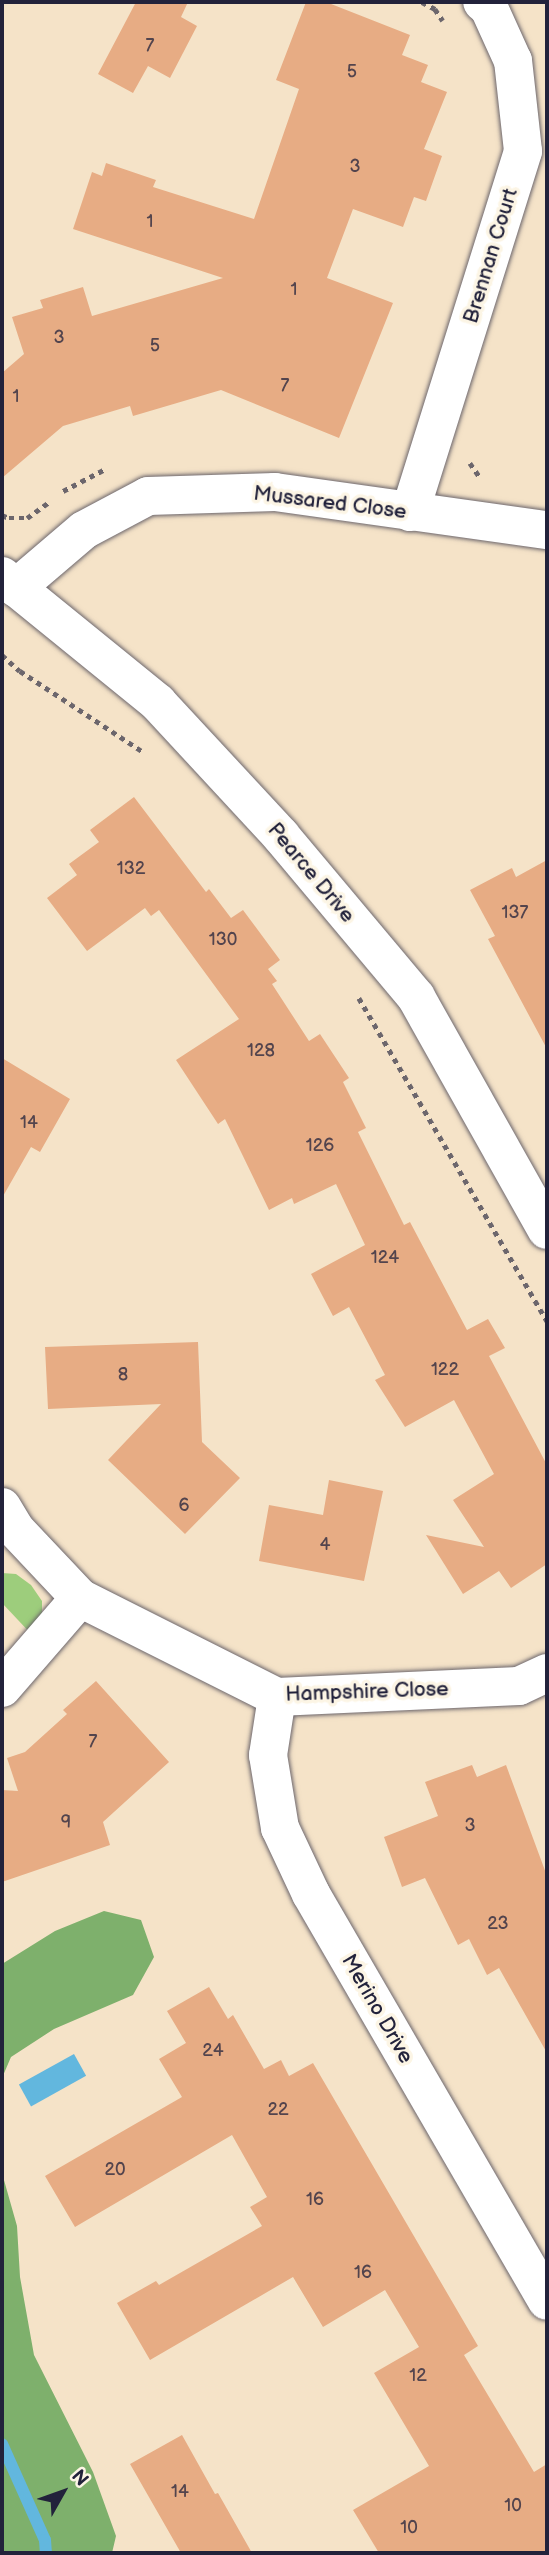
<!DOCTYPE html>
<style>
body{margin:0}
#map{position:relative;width:549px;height:2555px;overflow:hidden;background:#f5e3c8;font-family:"Balsamiq Sans",sans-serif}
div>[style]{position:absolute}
.green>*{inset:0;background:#9dcd7c}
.forest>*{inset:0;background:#7eb06c}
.water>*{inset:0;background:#62b7de;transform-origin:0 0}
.stream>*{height:12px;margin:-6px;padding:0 6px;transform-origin:6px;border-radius:6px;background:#62b7de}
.building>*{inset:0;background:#e7ac84}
.path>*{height:4.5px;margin-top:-2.25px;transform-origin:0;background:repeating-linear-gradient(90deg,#6c666c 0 5px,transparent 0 10px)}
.roads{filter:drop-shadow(0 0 2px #6c666c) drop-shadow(0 0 2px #6c666c)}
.minor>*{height:38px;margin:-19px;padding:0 19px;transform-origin:19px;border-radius:19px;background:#fff}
span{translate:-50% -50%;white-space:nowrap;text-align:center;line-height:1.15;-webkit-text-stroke:7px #fcf5e5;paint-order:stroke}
.number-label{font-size:18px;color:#53444d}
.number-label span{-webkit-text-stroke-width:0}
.street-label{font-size:21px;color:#22223b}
.frame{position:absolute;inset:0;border:4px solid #22223b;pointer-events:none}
.north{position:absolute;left:28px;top:2457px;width:70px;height:70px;-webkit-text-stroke:5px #fcf5e5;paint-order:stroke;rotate:50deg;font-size:19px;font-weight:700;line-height:28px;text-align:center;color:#22223b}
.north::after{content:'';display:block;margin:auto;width:24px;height:32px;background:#22223b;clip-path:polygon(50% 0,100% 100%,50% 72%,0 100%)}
</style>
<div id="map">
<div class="green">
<div style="clip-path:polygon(2px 1573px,16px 1574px,31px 1585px,42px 1601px,42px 1620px,34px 1637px,2px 1603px)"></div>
</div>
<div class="forest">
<div style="clip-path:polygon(104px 1911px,141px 1920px,154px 1957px,133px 1995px,54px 2029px,11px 2057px,2px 2078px,2px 1964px,55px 1931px)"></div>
<div style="clip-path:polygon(2px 2173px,17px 2226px,20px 2277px,34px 2355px,93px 2472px,116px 2536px,112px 2553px,2px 2553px)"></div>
</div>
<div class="water">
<div style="left:74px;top:2054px;width:25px;height:63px;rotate:61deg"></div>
</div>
<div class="stream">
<div style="left:2px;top:2444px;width:105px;rotate:65.9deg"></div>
<div style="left:45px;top:2540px;width:13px;rotate:86deg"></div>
</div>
<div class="building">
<div style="clip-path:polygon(136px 2px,188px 2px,181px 17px,197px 26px,170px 78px,148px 66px,133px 93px,98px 74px)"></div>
<div style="clip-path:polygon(306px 2px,326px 2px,410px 35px,402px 55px,428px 65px,421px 82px,447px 92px,424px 149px,442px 156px,426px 201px,414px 197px,403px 227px,353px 209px,327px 278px,393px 303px,339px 438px,221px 390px,133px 416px,130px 406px,63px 426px,2px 478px,2px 373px,24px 354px,12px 317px,43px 308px,40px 300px,83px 287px,92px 316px,223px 278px,73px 229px,92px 172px,102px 176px,106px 163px,156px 180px,153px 187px,254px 219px,299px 89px,276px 80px)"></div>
<div style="clip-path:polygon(134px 797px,206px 892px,209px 889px,231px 918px,243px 910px,280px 960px,268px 969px,277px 981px,272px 984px,309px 1041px,320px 1034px,349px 1078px,343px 1082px,366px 1128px,358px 1132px,404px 1225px,410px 1222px,467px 1330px,488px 1319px,505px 1348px,489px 1356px,547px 1465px,547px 1564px,511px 1588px,499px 1571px,463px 1594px,426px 1535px,484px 1547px,453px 1500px,494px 1474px,454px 1400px,405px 1427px,375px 1380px,385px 1375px,349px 1307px,333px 1316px,311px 1274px,365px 1245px,336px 1184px,294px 1204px,292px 1198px,269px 1210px,225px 1119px,218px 1124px,176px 1060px,239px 1019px,159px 910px,151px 916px,145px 908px,87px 951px,47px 898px,77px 875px,69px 864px,99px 842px,90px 830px)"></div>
<div style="clip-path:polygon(547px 860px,547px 1049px,488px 939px,495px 936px,470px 890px,512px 868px,516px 877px)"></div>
<div style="clip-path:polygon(2px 1058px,70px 1099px,40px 1152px,31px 1147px,2px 1198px)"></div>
<div style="clip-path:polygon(198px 1342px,202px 1442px,240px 1478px,185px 1534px,108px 1460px,161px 1404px,48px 1409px,45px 1347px)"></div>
<div style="clip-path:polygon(329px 1480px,383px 1491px,364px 1581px,259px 1561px,269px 1505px,323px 1515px)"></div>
<div style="clip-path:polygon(96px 1681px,169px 1762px,103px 1822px,110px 1845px,2px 1882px,2px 1790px,18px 1791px,7px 1758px,25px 1752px,67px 1714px,63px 1710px)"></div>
<div style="clip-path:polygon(472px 1765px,477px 1777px,506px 1765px,547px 1876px,547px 2053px,499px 1968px,487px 1975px,469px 1939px,458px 1945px,425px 1878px,402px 1887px,384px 1837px,438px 1816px,425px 1782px)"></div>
<div style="clip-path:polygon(209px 1987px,228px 2019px,233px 2015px,264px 2069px,281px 2060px,289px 2076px,313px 2063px,478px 2346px,464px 2355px,534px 2472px,547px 2464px,547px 2553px,379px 2553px,353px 2510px,429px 2466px,374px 2373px,419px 2347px,385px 2290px,323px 2327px,293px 2277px,150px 2360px,117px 2303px,156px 2281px,159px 2285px,262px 2226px,250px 2207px,267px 2197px,232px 2135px,75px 2227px,45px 2176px,182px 2097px,159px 2059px,186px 2043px,167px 2011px)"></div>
<div style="clip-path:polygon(182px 2435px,215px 2494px,218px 2493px,252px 2553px,181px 2553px,130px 2464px)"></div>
</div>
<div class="path">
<div style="left:422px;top:2px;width:15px;rotate:28deg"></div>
<div style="left:435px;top:9px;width:14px;rotate:56deg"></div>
<div style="left:470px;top:463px;width:19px;rotate:55deg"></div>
<div style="left:63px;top:491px;width:47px;rotate:-27.6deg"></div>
<div style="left:2px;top:515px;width:8px;rotate:23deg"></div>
<div style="left:9px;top:518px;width:18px"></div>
<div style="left:27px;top:518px;width:26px;rotate:-36deg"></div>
<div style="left:2px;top:655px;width:24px;rotate:42deg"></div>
<div style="left:20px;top:671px;width:149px;rotate:33.3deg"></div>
<div style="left:359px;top:998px;width:374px;rotate:59.8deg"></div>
</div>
<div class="roads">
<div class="minor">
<div style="left:410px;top:512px;width:378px;rotate:-72.6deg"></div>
<div style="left:523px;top:151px;width:91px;rotate:-96.3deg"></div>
<div style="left:513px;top:61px;width:58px;rotate:-114.4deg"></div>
<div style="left:489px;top:8px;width:9px;rotate:-139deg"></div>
<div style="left:2px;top:576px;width:201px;rotate:39.1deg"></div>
<div style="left:158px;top:703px;width:181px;rotate:47.2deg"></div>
<div style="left:281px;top:836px;width:210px;rotate:50deg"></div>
<div style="left:416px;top:997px;width:267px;rotate:60.7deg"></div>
<div style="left:16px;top:588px;width:89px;rotate:-40.5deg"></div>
<div style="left:84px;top:530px;width:72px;rotate:-28deg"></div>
<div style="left:148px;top:496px;width:127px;rotate:-1.8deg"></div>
<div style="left:275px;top:492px;width:275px;rotate:8deg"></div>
<div style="left:2px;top:1507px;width:26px;rotate:59deg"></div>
<div style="left:15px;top:1529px;width:95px;rotate:46.7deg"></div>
<div style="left:80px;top:1598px;width:220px;rotate:26.7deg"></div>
<div style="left:277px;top:1697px;width:242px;rotate:-2.6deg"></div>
<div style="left:519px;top:1686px;width:31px;rotate:-25deg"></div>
<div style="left:2px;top:1688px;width:119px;rotate:-49.1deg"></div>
<div style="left:277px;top:1697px;width:59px;rotate:98.8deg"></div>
<div style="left:268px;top:1755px;width:74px;rotate:80.7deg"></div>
<div style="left:280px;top:1828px;width:73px;rotate:64.8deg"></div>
<div style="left:311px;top:1894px;width:470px;rotate:59.9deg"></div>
</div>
</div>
<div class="number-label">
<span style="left:150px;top:46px">7</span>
<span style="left:352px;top:72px">5</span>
<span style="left:355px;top:167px">3</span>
<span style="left:150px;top:222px">1</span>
<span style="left:294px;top:290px">1</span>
<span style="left:59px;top:338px">3</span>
<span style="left:155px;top:346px">5</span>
<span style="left:285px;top:386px">7</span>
<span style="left:16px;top:397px">1</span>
<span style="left:131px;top:869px">132</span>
<span style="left:515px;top:913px">137</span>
<span style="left:223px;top:940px">130</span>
<span style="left:261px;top:1051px">128</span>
<span style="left:29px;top:1123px">14</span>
<span style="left:320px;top:1146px">126</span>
<span style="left:385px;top:1258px">124</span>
<span style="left:445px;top:1370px">122</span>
<span style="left:123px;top:1375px">8</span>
<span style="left:184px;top:1506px">6</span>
<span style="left:325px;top:1545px">4</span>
<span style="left:93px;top:1742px">7</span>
<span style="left:66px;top:1823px">9</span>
<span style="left:470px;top:1826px">3</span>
<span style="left:498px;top:1924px">23</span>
<span style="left:213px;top:2051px">24</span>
<span style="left:278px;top:2110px">22</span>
<span style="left:115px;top:2170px">20</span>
<span style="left:315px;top:2200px">16</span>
<span style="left:363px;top:2273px">16</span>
<span style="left:418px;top:2376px">12</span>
<span style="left:180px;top:2492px">14</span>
<span style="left:513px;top:2506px">10</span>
<span style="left:409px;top:2528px">10</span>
</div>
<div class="street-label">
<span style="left:491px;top:256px;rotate:-73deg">Brennan Court</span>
<span style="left:330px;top:503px;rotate:7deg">Mussared Close</span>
<span style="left:311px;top:873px;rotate:50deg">Pearce Drive</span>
<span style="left:367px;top:1692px;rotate:-2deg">Hampshire Close</span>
<span style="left:377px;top:2009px;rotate:60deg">Merino Drive</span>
</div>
<div class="frame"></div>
<div class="north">N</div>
</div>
